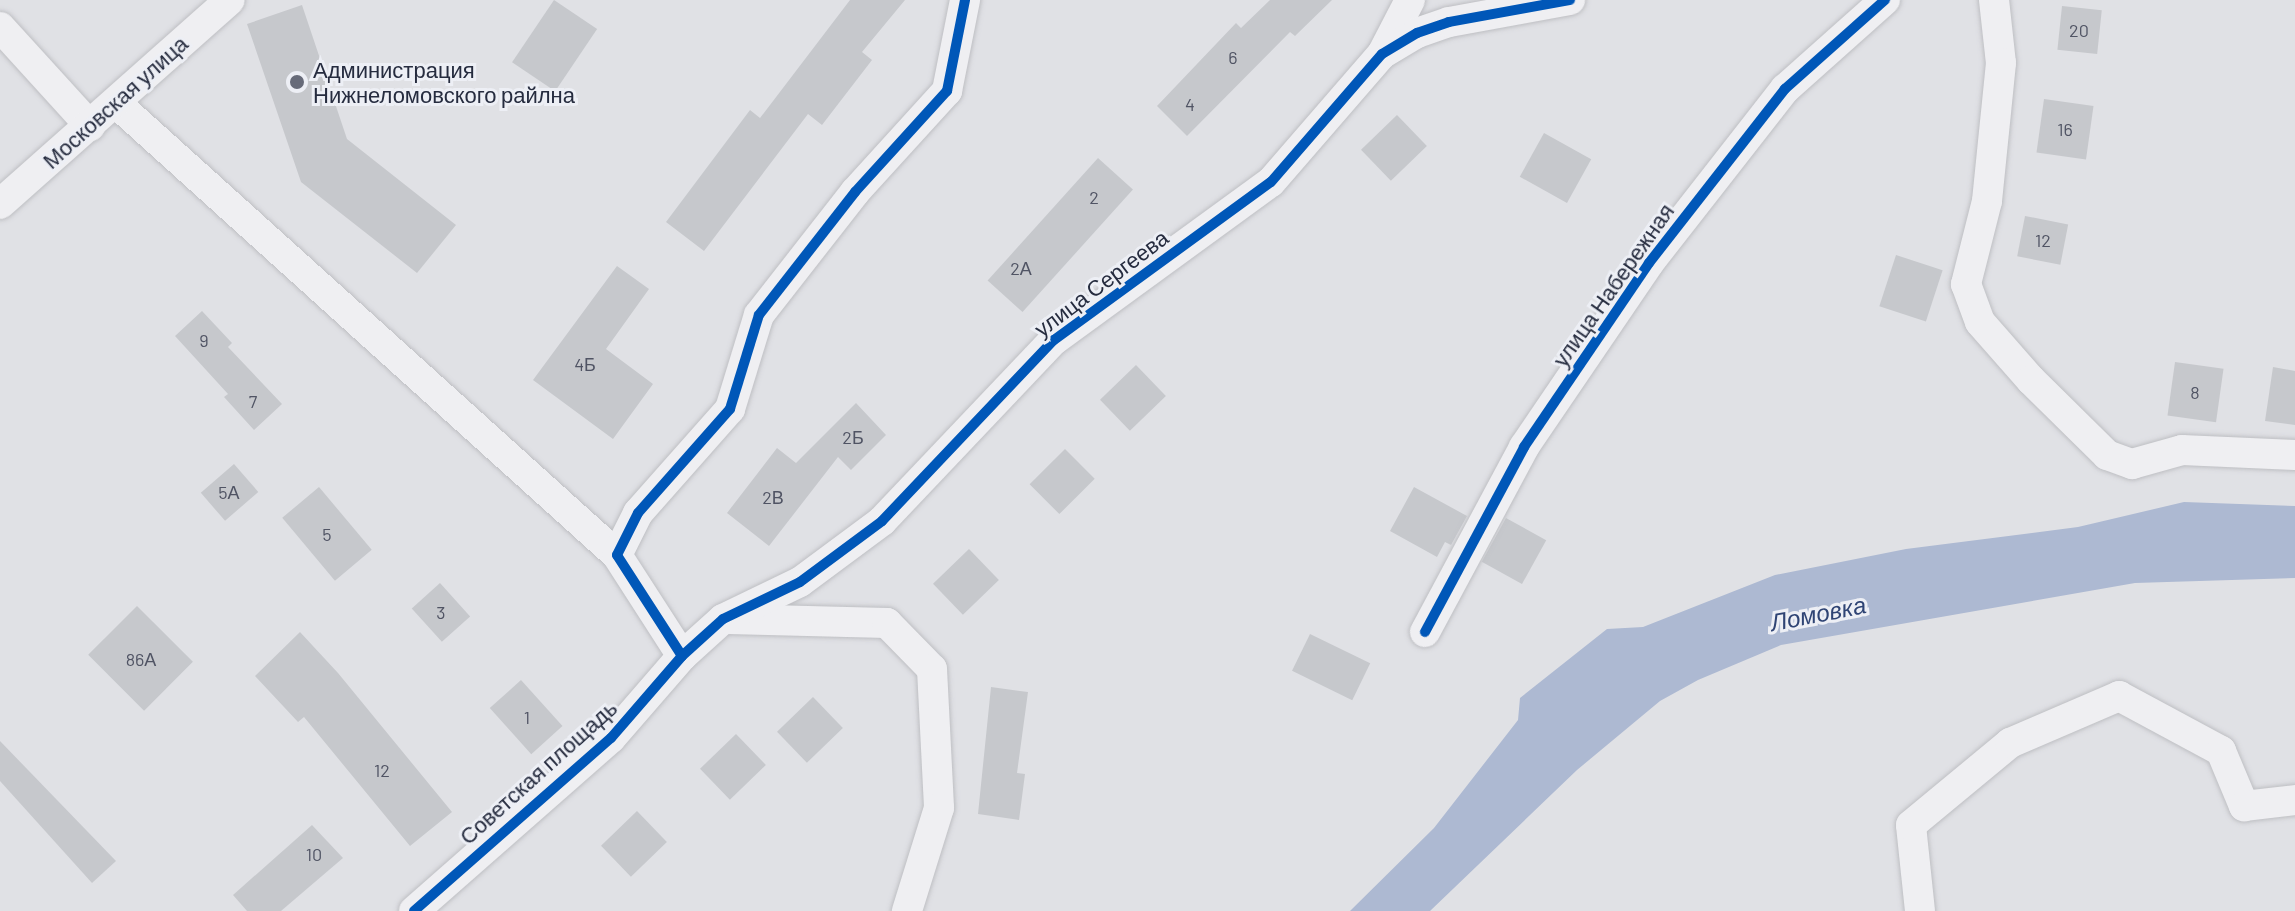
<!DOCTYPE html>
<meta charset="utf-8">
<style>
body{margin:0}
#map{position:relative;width:2295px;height:911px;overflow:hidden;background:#e0e1e5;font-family:Barlow,sans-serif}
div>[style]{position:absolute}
.water>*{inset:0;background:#adb9d2}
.building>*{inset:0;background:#c6c8cc;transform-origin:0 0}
.roads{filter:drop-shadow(0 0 2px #bebfc3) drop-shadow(0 0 2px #bebfc3)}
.minor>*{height:30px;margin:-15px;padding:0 15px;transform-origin:15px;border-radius:15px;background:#efeff2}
.cycleway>*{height:10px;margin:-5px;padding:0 5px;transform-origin:5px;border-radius:5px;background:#0057b8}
.dots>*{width:22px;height:22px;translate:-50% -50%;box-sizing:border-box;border:4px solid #edeff5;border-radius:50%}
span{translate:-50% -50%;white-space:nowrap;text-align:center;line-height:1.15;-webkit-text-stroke:6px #edeff5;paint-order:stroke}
.number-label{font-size:18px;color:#505464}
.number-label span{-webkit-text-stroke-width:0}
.poi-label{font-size:22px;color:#262c3f}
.left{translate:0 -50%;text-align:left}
.street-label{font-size:22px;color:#262c3f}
.water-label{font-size:24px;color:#2f4474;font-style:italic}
</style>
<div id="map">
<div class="water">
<div style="clip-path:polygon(2184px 502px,2295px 506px,2295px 578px,2135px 583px,1781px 645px,1698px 680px,1660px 701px,1577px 770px,1430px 911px,1350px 911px,1434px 828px,1518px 720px,1520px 698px,1607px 629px,1643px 627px,1775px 575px,1906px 549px,2078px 527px)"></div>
</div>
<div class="building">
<div style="left:554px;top:0;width:52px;height:75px;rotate:34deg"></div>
<div style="clip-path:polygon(850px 0,905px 0,862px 52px,872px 60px,822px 125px,808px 114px,704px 251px,666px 222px,750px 110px,760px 118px)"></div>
<div style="clip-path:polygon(1270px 0,1332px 0,1295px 36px,1290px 32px,1187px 136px,1157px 106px,1236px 23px,1241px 28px)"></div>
<div style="clip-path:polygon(302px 5px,347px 139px,456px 225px,417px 273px,301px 182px,247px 24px)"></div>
<div style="left:2062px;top:6px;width:40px;height:44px;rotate:6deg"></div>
<div style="left:2044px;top:99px;width:50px;height:54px;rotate:8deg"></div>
<div style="left:1397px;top:115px;width:43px;height:50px;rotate:46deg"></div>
<div style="left:1544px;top:133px;width:54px;height:50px;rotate:29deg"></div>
<div style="left:1098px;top:158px;width:47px;height:165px;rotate:42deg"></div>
<div style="left:2025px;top:216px;width:44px;height:41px;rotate:11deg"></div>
<div style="left:1896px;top:255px;width:49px;height:54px;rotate:18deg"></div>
<div style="clip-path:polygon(617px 266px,649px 289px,606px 349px,653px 384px,613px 439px,533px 380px)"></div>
<div style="clip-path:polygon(202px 311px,232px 343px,228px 347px,282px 404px,254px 430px,224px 397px,228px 394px,175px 336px)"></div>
<div style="left:2175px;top:362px;width:49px;height:54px;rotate:8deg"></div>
<div style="left:1136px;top:365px;width:43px;height:50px;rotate:46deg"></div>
<div style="clip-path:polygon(2273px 367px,2295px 371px,2295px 425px,2265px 421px)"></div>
<div style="clip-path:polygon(856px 403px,886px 435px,851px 470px,838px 457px,769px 546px,727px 513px,777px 448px,796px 463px)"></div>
<div style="left:1065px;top:449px;width:42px;height:50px;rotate:45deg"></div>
<div style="left:234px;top:464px;width:37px;height:44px;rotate:49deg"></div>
<div style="left:319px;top:487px;width:82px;height:48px;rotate:50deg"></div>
<div style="clip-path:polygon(1414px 487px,1467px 516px,1451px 545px,1445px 542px,1437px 557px,1390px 531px)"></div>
<div style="left:1506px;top:518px;width:46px;height:50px;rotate:29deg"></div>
<div style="left:969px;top:549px;width:43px;height:50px;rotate:46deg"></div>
<div style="left:440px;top:583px;width:45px;height:38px;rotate:48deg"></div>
<div style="left:137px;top:606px;width:79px;height:69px;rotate:45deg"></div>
<div style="clip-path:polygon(300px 632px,338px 673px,452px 812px,410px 846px,304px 717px,298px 722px,255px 676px)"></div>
<div style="left:1310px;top:634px;width:67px;height:41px;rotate:26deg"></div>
<div style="left:521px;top:680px;width:62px;height:42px;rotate:48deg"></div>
<div style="clip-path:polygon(991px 687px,1028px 692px,1017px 773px,1025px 774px,1019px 820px,978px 814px)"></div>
<div style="left:813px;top:697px;width:43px;height:50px;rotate:46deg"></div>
<div style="left:736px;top:734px;width:43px;height:50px;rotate:46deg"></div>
<div style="clip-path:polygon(0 741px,116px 861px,92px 883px,0 781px)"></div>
<div style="left:637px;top:811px;width:43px;height:50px;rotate:46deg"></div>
<div style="clip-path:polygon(312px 825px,343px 858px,281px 911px,247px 911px,233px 895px)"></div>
</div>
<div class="roads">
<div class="minor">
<div style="left:1994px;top:0;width:63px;rotate:83.7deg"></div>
<div style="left:2001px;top:63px;width:139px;rotate:95.8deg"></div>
<div style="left:1987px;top:201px;width:86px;rotate:104.2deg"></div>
<div style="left:1966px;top:284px;width:40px;rotate:69.8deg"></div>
<div style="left:1980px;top:322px;width:77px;rotate:48.7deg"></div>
<div style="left:2031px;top:380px;width:107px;rotate:44.6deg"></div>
<div style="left:2107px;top:455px;width:27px;rotate:20deg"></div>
<div style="left:2132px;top:464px;width:52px;rotate:-15.6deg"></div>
<div style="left:2182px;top:450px;width:113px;rotate:2.5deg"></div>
<div style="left:0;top:27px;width:134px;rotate:47.7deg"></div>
<div style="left:1382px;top:54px;width:61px;rotate:-62.6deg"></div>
<div style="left:116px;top:103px;width:675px;rotate:42.06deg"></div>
<div style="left:0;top:204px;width:307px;rotate:-41.6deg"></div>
<div style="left:728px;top:619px;width:159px;rotate:1.4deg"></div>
<div style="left:887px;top:623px;width:64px;rotate:45.6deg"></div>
<div style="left:932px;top:669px;width:139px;rotate:87.1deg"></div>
<div style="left:939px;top:808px;width:108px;rotate:107.3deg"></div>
<div style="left:1425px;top:632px;width:210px;rotate:-61.8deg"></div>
<div style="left:1524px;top:447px;width:222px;rotate:-55.8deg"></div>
<div style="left:1649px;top:263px;width:221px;rotate:-52deg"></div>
<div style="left:1785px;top:89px;width:134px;rotate:-41.7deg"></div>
<div style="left:682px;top:656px;width:120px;rotate:-122.8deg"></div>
<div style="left:617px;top:555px;width:47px;rotate:-63.4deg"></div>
<div style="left:638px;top:513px;width:139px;rotate:-48.5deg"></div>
<div style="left:730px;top:409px;width:98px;rotate:-72.9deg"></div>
<div style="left:759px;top:315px;width:156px;rotate:-52deg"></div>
<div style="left:855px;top:192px;width:137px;rotate:-47.7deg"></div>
<div style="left:947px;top:91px;width:93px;rotate:-78.8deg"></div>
<div style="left:414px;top:911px;width:262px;rotate:-41.3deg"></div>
<div style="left:611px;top:738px;width:108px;rotate:-49.1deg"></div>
<div style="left:682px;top:656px;width:55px;rotate:-42.1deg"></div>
<div style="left:723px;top:619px;width:85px;rotate:-25.7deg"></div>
<div style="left:800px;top:582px;width:102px;rotate:-36.6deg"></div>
<div style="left:882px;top:521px;width:250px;rotate:-46.5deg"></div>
<div style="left:1054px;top:340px;width:268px;rotate:-36.1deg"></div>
<div style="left:1271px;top:182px;width:169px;rotate:-49.1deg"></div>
<div style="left:1382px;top:54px;width:41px;rotate:-31deg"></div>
<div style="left:1417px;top:33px;width:34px;rotate:-19deg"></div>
<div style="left:1449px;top:22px;width:123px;rotate:-10.3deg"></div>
<div style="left:1920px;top:911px;width:86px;rotate:-96deg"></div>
<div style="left:1911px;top:825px;width:129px;rotate:-39.6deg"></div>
<div style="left:2010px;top:743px;width:119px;rotate:-23.3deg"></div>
<div style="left:2119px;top:696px;width:116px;rotate:28.3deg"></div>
<div style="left:2221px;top:751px;width:60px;rotate:67.3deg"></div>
<div style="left:2244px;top:806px;width:51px;rotate:-6.7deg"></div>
</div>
</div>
<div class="cycleway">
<div style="left:1425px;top:632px;width:210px;rotate:-61.8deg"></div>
<div style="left:1524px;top:447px;width:222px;rotate:-55.8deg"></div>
<div style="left:1649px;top:263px;width:221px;rotate:-52deg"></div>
<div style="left:1785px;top:89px;width:134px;rotate:-41.7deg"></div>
<div style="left:682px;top:656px;width:120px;rotate:-122.8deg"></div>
<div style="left:617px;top:555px;width:47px;rotate:-63.4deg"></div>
<div style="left:638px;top:513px;width:139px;rotate:-48.5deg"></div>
<div style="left:730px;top:409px;width:98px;rotate:-72.9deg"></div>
<div style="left:759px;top:315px;width:156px;rotate:-52deg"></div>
<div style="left:855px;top:192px;width:137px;rotate:-47.7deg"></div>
<div style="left:947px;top:91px;width:93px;rotate:-78.8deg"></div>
<div style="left:414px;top:911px;width:262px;rotate:-41.3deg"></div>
<div style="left:611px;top:738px;width:108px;rotate:-49.1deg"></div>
<div style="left:682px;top:656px;width:55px;rotate:-42.1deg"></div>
<div style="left:723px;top:619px;width:85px;rotate:-25.7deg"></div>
<div style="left:800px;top:582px;width:102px;rotate:-36.6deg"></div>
<div style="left:882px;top:521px;width:250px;rotate:-46.5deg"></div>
<div style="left:1054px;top:340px;width:268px;rotate:-36.1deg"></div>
<div style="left:1271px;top:182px;width:169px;rotate:-49.1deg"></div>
<div style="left:1382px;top:54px;width:41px;rotate:-31deg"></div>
<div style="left:1417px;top:33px;width:34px;rotate:-19deg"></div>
<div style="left:1449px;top:22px;width:123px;rotate:-10.3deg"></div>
</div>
<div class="dots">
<div style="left:297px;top:82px;background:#676b79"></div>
</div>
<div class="number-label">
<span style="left:2079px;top:30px">20</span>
<span style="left:1233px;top:57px">6</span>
<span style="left:1190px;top:104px">4</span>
<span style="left:2065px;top:129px">16</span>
<span style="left:1094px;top:197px">2</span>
<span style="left:2043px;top:240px">12</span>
<span style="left:1021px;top:268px">2А</span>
<span style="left:204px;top:340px">9</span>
<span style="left:585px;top:364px">4Б</span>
<span style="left:2195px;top:392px">8</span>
<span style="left:253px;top:401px">7</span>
<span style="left:853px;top:437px">2Б</span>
<span style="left:229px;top:492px">5А</span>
<span style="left:773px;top:497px">2В</span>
<span style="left:327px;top:534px">5</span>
<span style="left:441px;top:612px">3</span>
<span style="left:141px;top:659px">86А</span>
<span style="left:527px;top:717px">1</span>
<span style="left:382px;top:770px">12</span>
<span style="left:314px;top:854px">10</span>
</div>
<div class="poi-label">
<span class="left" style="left:313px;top:82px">Администрация<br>Нижнеломовского райлна</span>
</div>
<div class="street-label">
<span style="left:115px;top:102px;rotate:-42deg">Московская улица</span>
<span style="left:1101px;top:283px;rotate:-37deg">улица Сергеева</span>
<span style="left:1613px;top:285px;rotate:-55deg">улица Набережная</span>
<span style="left:538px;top:772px;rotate:-42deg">Советская площадь</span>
</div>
<div class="water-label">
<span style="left:1818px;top:613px;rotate:-11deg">Ломовка</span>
</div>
</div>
